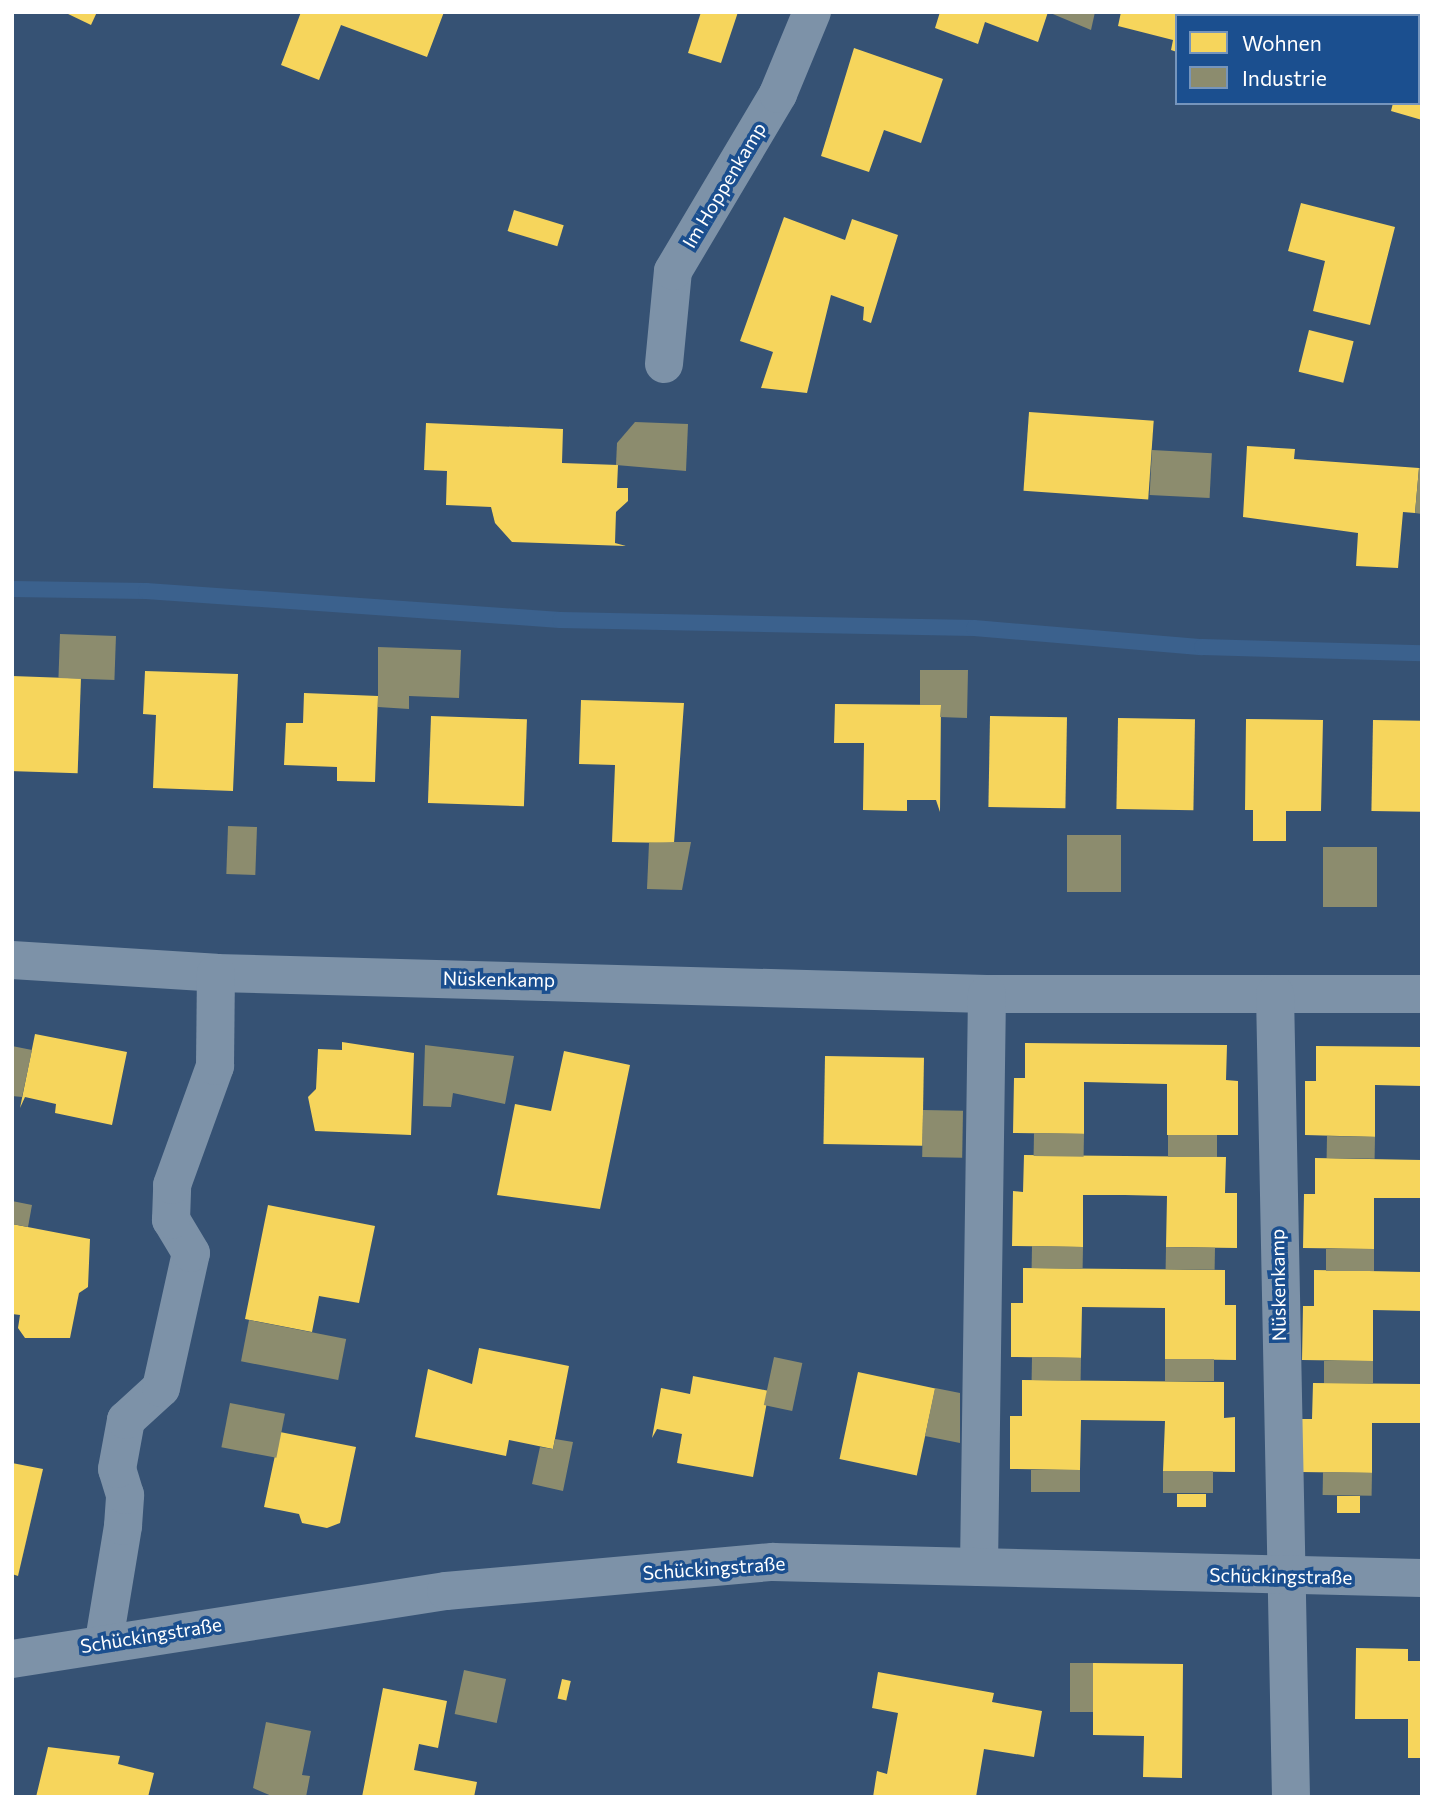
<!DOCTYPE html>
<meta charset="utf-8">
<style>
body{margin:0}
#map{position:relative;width:1434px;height:1809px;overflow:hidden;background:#365274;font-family:Commissioner,sans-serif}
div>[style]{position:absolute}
.homes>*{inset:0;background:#f6d55c;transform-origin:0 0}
.industry>*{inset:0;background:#8c8c6e;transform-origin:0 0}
.stream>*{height:16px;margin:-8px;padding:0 8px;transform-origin:8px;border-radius:8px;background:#3b618d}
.minor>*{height:38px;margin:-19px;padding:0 19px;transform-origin:19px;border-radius:19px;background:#7d92a8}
span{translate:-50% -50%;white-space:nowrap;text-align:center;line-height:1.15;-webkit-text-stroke:7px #1b4f8f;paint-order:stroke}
.street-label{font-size:19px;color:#fff}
.frame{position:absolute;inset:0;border:14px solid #fff;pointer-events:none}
.legend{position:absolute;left:1175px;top:14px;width:245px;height:91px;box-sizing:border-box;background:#1b4f8f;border:2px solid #7695bc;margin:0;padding:9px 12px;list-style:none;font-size:21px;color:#fff}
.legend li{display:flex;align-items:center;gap:14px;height:35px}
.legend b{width:35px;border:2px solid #7695bc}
</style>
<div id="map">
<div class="homes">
<div style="clip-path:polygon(64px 12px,97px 12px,91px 25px)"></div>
<div style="clip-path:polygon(301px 12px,444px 12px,427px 57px,341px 25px,319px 80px,281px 65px)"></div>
<div style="clip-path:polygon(701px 12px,738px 12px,721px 63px,688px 53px)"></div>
<div style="clip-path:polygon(940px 12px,1048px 12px,1038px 42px,985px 22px,978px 44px,935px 28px)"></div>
<div style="clip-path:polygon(1121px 12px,1219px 12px,1177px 16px,1177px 52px,1171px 50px,1173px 40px,1118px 26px)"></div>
<div style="clip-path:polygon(1361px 12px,1422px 12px,1422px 120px,1391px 111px,1393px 103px,1418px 103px,1418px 16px)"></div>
<div style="clip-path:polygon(854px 48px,943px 79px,921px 143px,884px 130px,869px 172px,821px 156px)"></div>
<div style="clip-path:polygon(1301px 203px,1395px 227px,1370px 325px,1313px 311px,1325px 261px,1288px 251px)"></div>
<div style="left:514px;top:210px;width:52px;height:22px;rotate:17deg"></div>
<div style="clip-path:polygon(784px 217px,845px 240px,852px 219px,898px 235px,871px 323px,863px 320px,864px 307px,831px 295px,807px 393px,761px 388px,773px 352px,740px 341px)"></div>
<div style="left:1309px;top:330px;width:46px;height:43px;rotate:14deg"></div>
<div style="left:1029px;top:412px;width:125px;height:79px;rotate:4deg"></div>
<div style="clip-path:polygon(426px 423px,563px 429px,562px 463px,618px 465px,617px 488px,628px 488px,628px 501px,616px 512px,615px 543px,626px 546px,512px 542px,495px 523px,491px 507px,446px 505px,447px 471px,424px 470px)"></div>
<div style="clip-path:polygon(1247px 446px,1295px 449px,1294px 459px,1419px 468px,1415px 513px,1403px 512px,1398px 568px,1356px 566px,1358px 533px,1243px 517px)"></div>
<div style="clip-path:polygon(145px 671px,238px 674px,233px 791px,153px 788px,156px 715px,143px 714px)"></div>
<div style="left:12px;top:676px;width:69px;height:95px;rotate:2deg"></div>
<div style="clip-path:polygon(304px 693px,378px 696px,375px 782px,337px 781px,337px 767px,284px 765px,286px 723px,303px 723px)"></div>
<div style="clip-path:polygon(581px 700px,684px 703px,674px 843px,612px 842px,615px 765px,579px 764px)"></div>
<div style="clip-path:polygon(835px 704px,941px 705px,940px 812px,936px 800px,907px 800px,907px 811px,863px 810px,864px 743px,834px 743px)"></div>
<div style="left:431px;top:716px;width:96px;height:87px;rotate:2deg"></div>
<div style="left:990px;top:716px;width:77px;height:91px;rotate:1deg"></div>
<div style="left:1118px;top:718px;width:77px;height:91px;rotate:1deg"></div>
<div style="clip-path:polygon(1246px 719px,1323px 720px,1321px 811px,1286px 811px,1286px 841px,1253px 841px,1253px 810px,1245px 810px)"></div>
<div style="left:1373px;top:720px;width:49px;height:91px;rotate:1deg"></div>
<div style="clip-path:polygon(35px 1034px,127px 1052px,112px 1125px,55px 1113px,56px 1104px,25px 1097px,20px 1108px)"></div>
<div style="clip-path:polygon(342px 1042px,414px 1053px,411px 1135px,315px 1131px,308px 1097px,316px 1089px,318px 1049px,342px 1050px)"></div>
<div style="clip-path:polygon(1025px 1043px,1227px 1045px,1226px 1080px,1238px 1081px,1238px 1135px,1167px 1135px,1167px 1084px,1084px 1082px,1084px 1134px,1013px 1133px,1014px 1078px,1025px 1078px)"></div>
<div style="clip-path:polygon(1316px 1046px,1422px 1047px,1422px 1086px,1375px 1085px,1375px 1137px,1305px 1135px,1305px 1081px,1316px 1081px)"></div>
<div style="clip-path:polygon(564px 1051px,630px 1065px,600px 1209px,497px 1195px,515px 1104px,551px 1111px)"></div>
<div style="left:825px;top:1056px;width:99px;height:88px;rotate:1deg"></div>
<div style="clip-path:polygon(1024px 1155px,1226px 1157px,1225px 1193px,1237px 1193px,1237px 1248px,1166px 1247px,1167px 1196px,1125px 1195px,1083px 1195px,1083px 1247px,1012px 1246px,1013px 1191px,1023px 1192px)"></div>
<div style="clip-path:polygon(1315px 1158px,1422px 1160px,1422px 1198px,1374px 1198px,1374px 1249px,1303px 1248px,1304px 1194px,1315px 1194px)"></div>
<div style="clip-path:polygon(268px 1205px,375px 1226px,359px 1303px,319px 1296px,312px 1332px,245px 1319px)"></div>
<div style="clip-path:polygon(12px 1224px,90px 1239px,88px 1287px,79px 1293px,70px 1338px,25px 1338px,18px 1328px,20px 1315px,12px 1314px)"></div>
<div style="clip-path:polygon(1023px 1268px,1225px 1270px,1225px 1305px,1236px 1305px,1236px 1360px,1165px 1359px,1165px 1308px,1082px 1307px,1081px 1358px,1011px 1357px,1011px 1303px,1023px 1303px)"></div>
<div style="clip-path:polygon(1314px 1270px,1422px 1272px,1422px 1311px,1373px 1310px,1373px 1361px,1302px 1360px,1303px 1306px,1314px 1306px)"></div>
<div style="clip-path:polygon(479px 1348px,569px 1366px,553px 1449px,509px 1440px,506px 1456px,415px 1437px,428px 1369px,472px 1384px)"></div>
<div style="left:858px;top:1372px;width:79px;height:89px;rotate:12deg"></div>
<div style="clip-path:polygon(693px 1376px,769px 1391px,753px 1477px,677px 1463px,682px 1434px,657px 1429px,652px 1438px,661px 1388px,690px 1394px)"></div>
<div style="clip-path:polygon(1022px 1380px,1224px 1382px,1224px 1418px,1235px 1417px,1235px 1472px,1163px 1471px,1165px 1421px,1081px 1420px,1080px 1470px,1010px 1469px,1010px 1416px,1022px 1416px)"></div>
<div style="clip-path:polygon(1313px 1383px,1422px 1384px,1422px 1423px,1372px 1423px,1372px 1473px,1301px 1472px,1302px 1419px,1312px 1419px)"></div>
<div style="clip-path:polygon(280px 1432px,356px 1447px,340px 1523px,327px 1528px,302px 1523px,299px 1514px,264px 1507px)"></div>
<div style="clip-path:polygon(12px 1463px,43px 1469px,18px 1576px,12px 1574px)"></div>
<div style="left:1177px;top:1494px;width:29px;height:13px"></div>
<div style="left:1337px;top:1496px;width:23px;height:17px"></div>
<div style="clip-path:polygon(1356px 1648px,1408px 1649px,1408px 1661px,1422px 1661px,1422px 1758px,1408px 1758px,1408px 1719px,1355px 1719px)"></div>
<div style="clip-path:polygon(1093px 1663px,1183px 1664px,1182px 1778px,1143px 1777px,1144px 1736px,1093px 1735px)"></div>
<div style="clip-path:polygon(878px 1672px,994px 1693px,992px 1702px,1042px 1711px,1034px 1757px,984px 1749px,976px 1797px,873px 1797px,877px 1771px,887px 1774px,898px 1713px,872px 1708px)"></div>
<div style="left:562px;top:1679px;width:9px;height:20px;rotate:13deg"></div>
<div style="clip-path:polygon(383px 1688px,447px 1701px,438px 1748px,419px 1744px,414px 1770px,477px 1782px,474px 1797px,362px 1797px)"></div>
<div style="clip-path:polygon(48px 1747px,120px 1756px,118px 1764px,154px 1773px,148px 1797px,36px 1797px)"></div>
</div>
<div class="industry">
<div style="clip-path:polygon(1048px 12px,1095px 12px,1091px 30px)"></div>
<div style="clip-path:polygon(635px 422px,688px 424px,686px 471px,616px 465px,617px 443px)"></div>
<div style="left:1152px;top:450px;width:60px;height:45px;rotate:3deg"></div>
<div style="clip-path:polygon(1419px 468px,1422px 468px,1422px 514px,1415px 513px)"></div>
<div style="left:60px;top:634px;width:56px;height:44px;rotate:2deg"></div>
<div style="clip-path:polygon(378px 647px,461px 650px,459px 698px,409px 696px,409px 709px,378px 707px)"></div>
<div style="clip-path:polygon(920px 670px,968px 670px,967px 718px,940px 717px,941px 705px,920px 705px)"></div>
<div style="left:228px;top:826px;width:29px;height:48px;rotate:2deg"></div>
<div style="left:1067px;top:835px;width:54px;height:57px"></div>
<div style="clip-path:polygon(674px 842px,691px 842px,682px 890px,647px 889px,649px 843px)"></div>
<div style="left:1323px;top:847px;width:54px;height:60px"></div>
<div style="clip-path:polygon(425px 1045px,514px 1056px,505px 1104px,453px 1093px,451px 1107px,423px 1106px)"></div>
<div style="clip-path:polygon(12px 1046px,32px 1050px,22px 1097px,12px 1096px)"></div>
<div style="left:923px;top:1110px;width:40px;height:47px;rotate:1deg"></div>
<div style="left:1034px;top:1133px;width:50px;height:23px;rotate:1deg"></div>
<div style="left:1168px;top:1135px;width:49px;height:22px"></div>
<div style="left:1327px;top:1136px;width:48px;height:22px;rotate:1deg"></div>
<div style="clip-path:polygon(12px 1201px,32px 1205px,28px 1227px,12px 1224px)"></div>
<div style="left:1032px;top:1246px;width:51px;height:22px;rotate:1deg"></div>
<div style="left:1166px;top:1247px;width:49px;height:22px;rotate:1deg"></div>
<div style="left:1326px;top:1249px;width:48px;height:22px"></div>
<div style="left:249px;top:1320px;width:99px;height:42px;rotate:11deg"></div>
<div style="left:774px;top:1357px;width:29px;height:49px;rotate:12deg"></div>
<div style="left:1032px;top:1357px;width:49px;height:23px;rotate:1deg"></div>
<div style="left:1165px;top:1359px;width:49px;height:22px"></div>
<div style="left:1324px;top:1361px;width:49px;height:22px"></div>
<div style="clip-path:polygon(935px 1388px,960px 1393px,960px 1443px,925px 1436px)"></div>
<div style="left:230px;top:1403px;width:56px;height:45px;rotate:11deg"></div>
<div style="clip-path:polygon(555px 1439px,573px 1442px,563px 1491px,532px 1484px,540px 1447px,553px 1449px)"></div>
<div style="left:1031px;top:1470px;width:49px;height:22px"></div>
<div style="left:1163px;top:1471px;width:50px;height:22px"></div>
<div style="left:1323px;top:1472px;width:49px;height:23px;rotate:1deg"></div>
<div style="left:1070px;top:1663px;width:23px;height:49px"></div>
<div style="left:464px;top:1670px;width:43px;height:45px;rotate:12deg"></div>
<div style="clip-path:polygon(266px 1722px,311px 1731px,302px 1775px,310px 1776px,306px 1797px,274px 1797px,253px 1788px)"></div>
</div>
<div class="stream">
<div style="left:12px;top:589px;width:134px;rotate:0.9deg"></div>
<div style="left:146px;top:591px;width:415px;rotate:4deg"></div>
<div style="left:560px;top:620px;width:414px;rotate:1.1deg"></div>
<div style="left:974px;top:628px;width:229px;rotate:4.8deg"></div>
<div style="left:1202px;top:647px;width:220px;rotate:1.6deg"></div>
</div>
<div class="minor">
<div style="left:664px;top:364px;width:93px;rotate:-84.5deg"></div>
<div style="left:673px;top:271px;width:206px;rotate:-59.3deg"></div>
<div style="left:778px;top:94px;width:89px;rotate:-67.5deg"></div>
<div style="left:12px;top:960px;width:204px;rotate:3.6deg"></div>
<div style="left:216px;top:973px;width:771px;rotate:1.56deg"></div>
<div style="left:987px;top:994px;width:435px"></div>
<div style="left:1275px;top:994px;width:803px;rotate:88.86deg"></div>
<div style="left:979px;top:1567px;width:573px;rotate:-89.2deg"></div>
<div style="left:104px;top:1641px;width:117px;rotate:-80.6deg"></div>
<div style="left:123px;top:1526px;width:31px;rotate:-86deg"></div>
<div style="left:125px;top:1495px;width:27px;rotate:-107deg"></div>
<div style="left:117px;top:1469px;width:50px;rotate:-79.6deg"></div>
<div style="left:126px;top:1420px;width:47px;rotate:-42.4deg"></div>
<div style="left:161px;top:1388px;width:138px;rotate:-77.5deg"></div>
<div style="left:191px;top:1253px;width:39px;rotate:-121deg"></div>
<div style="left:171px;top:1220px;width:35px;rotate:-88deg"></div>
<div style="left:172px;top:1185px;width:127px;rotate:-70.1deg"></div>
<div style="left:215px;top:1066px;width:93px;rotate:-89.4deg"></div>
<div style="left:12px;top:1659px;width:439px;rotate:-8.9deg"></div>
<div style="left:446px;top:1591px;width:328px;rotate:-5.1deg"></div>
<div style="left:773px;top:1562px;width:649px;rotate:1.41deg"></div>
</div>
<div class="street-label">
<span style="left:724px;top:185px;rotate:-59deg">Im Hoppenkamp</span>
<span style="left:499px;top:979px;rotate:1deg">Nüskenkamp</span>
<span style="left:1278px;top:1285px;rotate:-91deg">Nüskenkamp</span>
<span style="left:714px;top:1568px;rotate:-4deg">Schückingstraße</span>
<span style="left:1281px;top:1576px;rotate:1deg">Schückingstraße</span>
<span style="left:151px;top:1635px;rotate:-9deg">Schückingstraße</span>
</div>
<div class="frame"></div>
<ul class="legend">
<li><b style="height:19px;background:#f6d55c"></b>Wohnen</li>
<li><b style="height:19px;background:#8c8c6e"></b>Industrie</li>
</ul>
</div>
